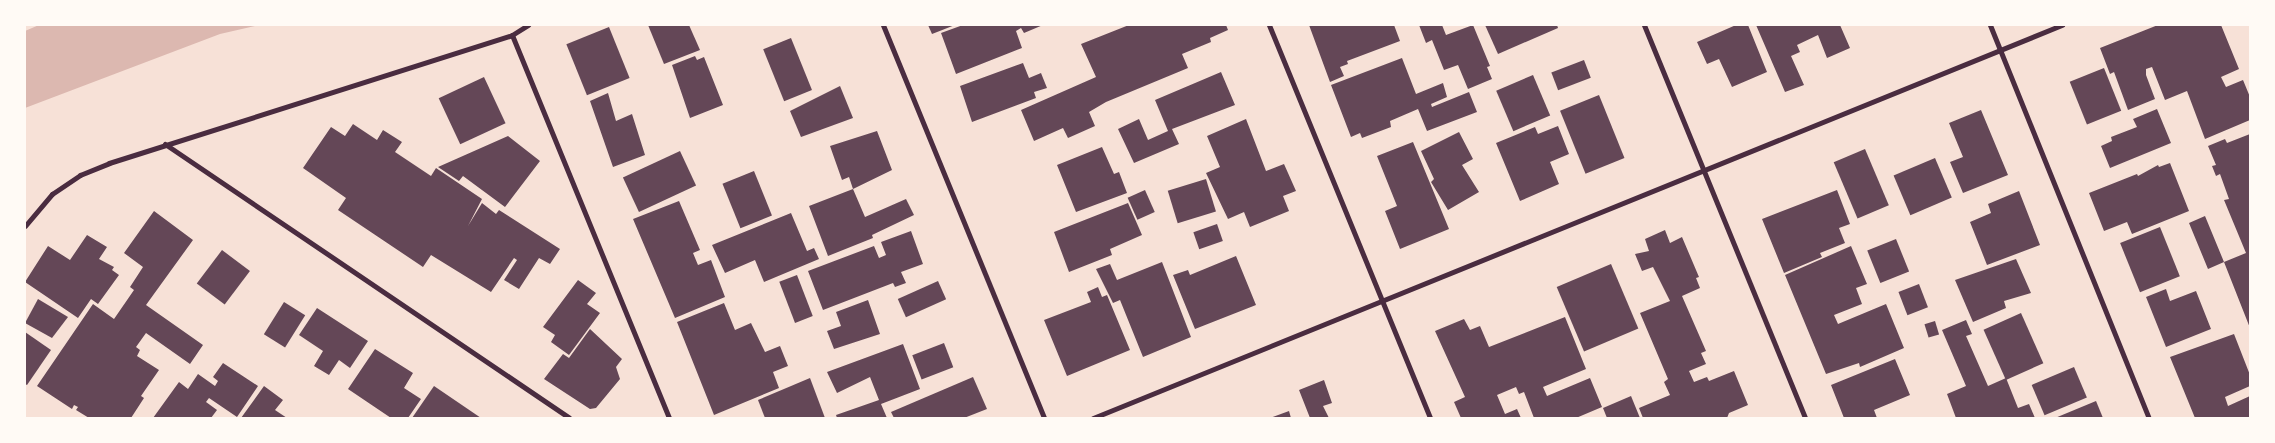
<!DOCTYPE html>
<style>
body{margin:0}
#map{position:relative;width:2275px;height:443px;overflow:hidden;background:#f7e1d7;font-family:Overpass,sans-serif}
div>[style]{position:absolute}
.water>*{inset:0;background:#dcb8b0}
.building>*{inset:0;background:#644757;transform-origin:0 0}
.minor>*{height:5px;margin:-2.5px;padding:0 2.5px;transform-origin:2.5px;border-radius:2.5px;background:#4a2c40}
span{translate:-50% -50%;white-space:nowrap;text-align:center;line-height:1.15;-webkit-text-stroke:5px #fffaf5;paint-order:stroke}
.frame{position:absolute;inset:0;border:26px solid #fffaf5;pointer-events:none}
</style>
<div id="map">
<div class="water">
<div style="clip-path:polygon(39px 25px,259px 25px,220px 34px,25px 108px,25px 31px)"></div>
</div>
<div class="building">
<div style="clip-path:polygon(648px 25px,689px 25px,700px 50px,664px 64px)"></div>
<div style="clip-path:polygon(928px 25px,955px 25px,932px 34px)"></div>
<div style="clip-path:polygon(963px 25px,1043px 25px,1024px 33px,1021px 28px,1016px 31px,1022px 48px,956px 74px,941px 33px)"></div>
<div style="clip-path:polygon(1129px 25px,1226px 25px,1228px 30px,1210px 38px,1211px 42px,1182px 54px,1188px 68px,1106px 102px,1089px 112px,1095px 126px,1068px 138px,1063px 128px,1034px 141px,1021px 110px,1096px 77px,1081px 44px)"></div>
<div style="clip-path:polygon(1309px 25px,1394px 25px,1400px 41px,1347px 61px,1348px 64px,1340px 67px,1344px 76px,1330px 82px)"></div>
<div style="clip-path:polygon(1419px 25px,1442px 25px,1446px 35px,1473px 25px,1490px 66px,1487px 67px,1492px 79px,1468px 89px,1458px 65px,1444px 70px,1432px 40px,1426px 43px)"></div>
<div style="clip-path:polygon(1485px 25px,1557px 25px,1558px 28px,1498px 54px)"></div>
<div style="clip-path:polygon(1736px 25px,1748px 25px,1767px 72px,1732px 87px,1719px 59px,1707px 64px,1697px 42px)"></div>
<div style="clip-path:polygon(1756px 25px,1840px 25px,1850px 48px,1827px 58px,1818px 35px,1797px 45px,1800px 52px,1791px 56px,1804px 85px,1785px 92px)"></div>
<div style="clip-path:polygon(2158px 25px,2221px 25px,2239px 69px,2221px 77px,2226px 87px,2243px 80px,2250px 97px,2250px 120px,2205px 139px,2187px 91px,2165px 100px,2152px 67px,2146px 69px,2146px 75px,2155px 99px,2128px 110px,2114px 72px,2110px 74px,2100px 48px)"></div>
<div style="left:609px;top:27px;width:55px;height:46px;rotate:68deg"></div>
<div style="left:791px;top:38px;width:56px;height:30px;rotate:68deg"></div>
<div style="clip-path:polygon(695px 56px,697px 60px,704px 57px,723px 105px,690px 118px,672px 65px)"></div>
<div style="clip-path:polygon(1402px 58px,1416px 94px,1443px 83px,1447px 97px,1431px 104px,1432px 107px,1469px 92px,1477px 112px,1427px 131px,1418px 109px,1390px 121px,1391px 127px,1362px 138px,1360px 133px,1351px 137px,1331px 85px)"></div>
<div style="left:1584px;top:60px;width:19px;height:35px;rotate:69deg"></div>
<div style="clip-path:polygon(1023px 63px,1029px 78px,1041px 73px,1047px 88px,1034px 92px,1036px 98px,972px 122px,960px 86px)"></div>
<div style="left:2104px;top:68px;width:46px;height:37px;rotate:68deg"></div>
<div style="clip-path:polygon(1221px 72px,1235px 105px,1172px 129px,1179px 144px,1134px 163px,1118px 129px,1139px 119px,1148px 140px,1168px 131px,1155px 100px)"></div>
<div style="left:1533px;top:75px;width:44px;height:40px;rotate:67deg"></div>
<div style="left:484px;top:77px;width:51px;height:50px;rotate:65deg"></div>
<div style="clip-path:polygon(840px 86px,853px 118px,801px 137px,790px 111px)"></div>
<div style="clip-path:polygon(608px 93px,616px 121px,632px 114px,645px 155px,613px 167px,590px 101px)"></div>
<div style="left:1599px;top:95px;width:68px;height:42px;rotate:68deg"></div>
<div style="clip-path:polygon(2157px 109px,2171px 143px,2110px 168px,2101px 146px,2112px 141px,2111px 137px,2137px 127px,2133px 119px)"></div>
<div style="clip-path:polygon(1981px 110px,2008px 175px,1963px 193px,1950px 162px,1963px 157px,1949px 123px)"></div>
<div style="clip-path:polygon(1246px 119px,1266px 171px,1284px 164px,1296px 191px,1283px 196px,1289px 211px,1250px 227px,1244px 212px,1228px 219px,1206px 173px,1220px 167px,1207px 136px)"></div>
<div style="clip-path:polygon(353px 124px,377px 140px,383px 130px,402px 142px,395px 152px,431px 176px,436px 168px,482px 199px,468px 226px,482px 203px,496px 214px,499px 210px,560px 249px,550px 264px,539px 258px,519px 289px,504px 280px,517px 260px,514px 258px,491px 292px,431px 255px,423px 267px,338px 210px,346px 198px,303px 168px,331px 127px,345px 136px)"></div>
<div style="clip-path:polygon(1558px 126px,1569px 154px,1550px 162px,1559px 184px,1520px 201px,1496px 143px,1535px 127px,1538px 134px)"></div>
<div style="clip-path:polygon(877px 131px,892px 170px,853px 189px,849px 177px,842px 180px,830px 146px)"></div>
<div style="clip-path:polygon(1459px 132px,1473px 159px,1462px 165px,1479px 192px,1448px 210px,1431px 182px,1434px 179px,1421px 151px)"></div>
<div style="clip-path:polygon(2250px 134px,2250px 328px,2224px 262px,2208px 269px,2189px 223px,2205px 216px,2224px 262px,2246px 253px,2224px 200px,2229px 199px,2220px 174px,2216px 176px,2212px 166px,2216px 165px,2208px 146px,2225px 139px,2227px 143px)"></div>
<div style="clip-path:polygon(508px 136px,540px 161px,505px 207px,463px 176px,459px 181px,438px 167px)"></div>
<div style="clip-path:polygon(1413px 142px,1449px 229px,1400px 249px,1385px 211px,1397px 206px,1377px 156px)"></div>
<div style="clip-path:polygon(1102px 147px,1114px 174px,1119px 172px,1127px 193px,1076px 212px,1057px 165px)"></div>
<div style="left:1865px;top:149px;width:61px;height:34px;rotate:67deg"></div>
<div style="left:680px;top:151px;width:38px;height:63px;rotate:65deg"></div>
<div style="left:1935px;top:158px;width:43px;height:45px;rotate:67deg"></div>
<div style="clip-path:polygon(2170px 163px,2189px 211px,2132px 234px,2127px 222px,2104px 231px,2089px 193px,2137px 174px,2138px 176px,2158px 165px,2159px 167px)"></div>
<div style="left:754px;top:171px;width:48px;height:34px;rotate:68deg"></div>
<div style="left:1206px;top:179px;width:34px;height:40px;rotate:73deg"></div>
<div style="clip-path:polygon(853px 189px,865px 217px,906px 199px,914px 215px,872px 235px,873px 238px,828px 256px,809px 206px)"></div>
<div style="left:1145px;top:190px;width:24px;height:19px;rotate:66deg"></div>
<div style="clip-path:polygon(1837px 190px,1850px 224px,1839px 228px,1845px 243px,1820px 253px,1822px 257px,1784px 273px,1762px 219px)"></div>
<div style="clip-path:polygon(2019px 191px,2040px 245px,1987px 265px,1970px 222px,1991px 213px,1988px 204px)"></div>
<div style="clip-path:polygon(679px 201px,700px 250px,693px 253px,698px 265px,711px 260px,725px 297px,675px 318px,633px 219px)"></div>
<div style="clip-path:polygon(1128px 203px,1142px 235px,1110px 249px,1112px 255px,1069px 272px,1054px 232px)"></div>
<div style="clip-path:polygon(154px 211px,193px 240px,146px 305px,203px 345px,190px 364px,146px 333px,136px 347px,140px 350px,137px 356px,159px 370px,141px 396px,144px 398px,131px 418px,89px 418px,76px 410px,78px 407px,74px 405px,72px 409px,37px 386px,93px 304px,114px 319px,134px 290px,130px 287px,143px 267px,124px 253px)"></div>
<div style="clip-path:polygon(791px 213px,807px 251px,814px 248px,819px 259px,764px 282px,755px 260px,725px 273px,712px 245px)"></div>
<div style="left:1217px;top:224px;width:18px;height:25px;rotate:71deg"></div>
<div style="left:2160px;top:227px;width:53px;height:43px;rotate:68deg"></div>
<div style="clip-path:polygon(1665px 230px,1670px 243px,1682px 237px,1699px 277px,1696px 278px,1700px 288px,1682px 296px,1706px 351px,1701px 353px,1706px 364px,1689px 371px,1694px 382px,1707px 377px,1709px 381px,1734px 371px,1748px 405px,1729px 413px,1727px 418px,1643px 418px,1639px 408px,1670px 395px,1664px 382px,1668px 379px,1640px 313px,1670px 301px,1653px 267px,1642px 271px,1635px 254px,1649px 251px,1645px 239px)"></div>
<div style="clip-path:polygon(911px 231px,923px 264px,901px 272px,906px 283px,895px 287px,893px 283px,823px 310px,808px 271px,874px 246px,879px 258px,886px 255px,881px 242px)"></div>
<div style="clip-path:polygon(87px 235px,107px 247px,99px 259px,114px 267px,112px 270px,119px 275px,98px 304px,91px 299px,78px 318px,25px 282px,48px 246px,70px 260px)"></div>
<div style="left:1896px;top:239px;width:35px;height:31px;rotate:68deg"></div>
<div style="clip-path:polygon(1851px 246px,1867px 284px,1856px 288px,1862px 304px,1834px 315px,1838px 324px,1886px 304px,1904px 348px,1860px 367px,1859px 363px,1826px 374px,1785px 275px)"></div>
<div style="left:222px;top:250px;width:35px;height:42px;rotate:37deg"></div>
<div style="clip-path:polygon(1236px 256px,1256px 305px,1195px 329px,1173px 275px,1188px 270px,1190px 275px)"></div>
<div style="clip-path:polygon(2016px 259px,2031px 293px,2004px 301px,2006px 308px,1973px 322px,1955px 280px)"></div>
<div style="clip-path:polygon(1162px 262px,1191px 337px,1143px 357px,1120px 300px,1113px 303px,1096px 269px,1110px 264px,1117px 280px)"></div>
<div style="left:1611px;top:264px;width:70px;height:59px;rotate:67deg"></div>
<div style="left:797px;top:275px;width:44px;height:19px;rotate:69deg"></div>
<div style="clip-path:polygon(578px 280px,596px 293px,587px 304px,600px 313px,569px 355px,551px 342px,555px 335px,543px 327px)"></div>
<div style="left:938px;top:281px;width:20px;height:44px;rotate:66deg"></div>
<div style="left:1919px;top:284px;width:25px;height:22px;rotate:69deg"></div>
<div style="clip-path:polygon(1098px 287px,1102px 297px,1107px 295px,1130px 350px,1067px 376px,1044px 320px,1091px 302px,1087px 292px)"></div>
<div style="clip-path:polygon(2166px 289px,2170px 301px,2196px 291px,2211px 329px,2166px 347px,2146px 297px)"></div>
<div style="clip-path:polygon(38px 299px,68px 317px,52px 338px,25px 323px)"></div>
<div style="clip-path:polygon(868px 300px,880px 334px,834px 349px,827px 331px,841px 326px,836px 312px)"></div>
<div style="left:284px;top:302px;width:25px;height:38px;rotate:32deg"></div>
<div style="clip-path:polygon(724px 303px,735px 330px,751px 323px,765px 352px,780px 346px,788px 366px,773px 372px,779px 388px,714px 415px,677px 322px)"></div>
<div style="clip-path:polygon(317px 308px,368px 341px,350px 368px,339px 360px,329px 375px,314px 366px,323px 351px,299px 335px)"></div>
<div style="left:2021px;top:313px;width:55px;height:41px;rotate:66deg"></div>
<div style="clip-path:polygon(1565px 317px,1586px 369px,1543px 387px,1547px 396px,1590px 378px,1602px 407px,1576px 418px,1534px 418px,1524px 392px,1519px 394px,1516px 387px,1497px 395px,1505px 414px,1517px 409px,1521px 418px,1461px 418px,1454px 402px,1465px 397px,1435px 331px,1464px 319px,1470px 330px,1480px 326px,1489px 347px)"></div>
<div style="clip-path:polygon(1966px 320px,1972px 334px,1966px 336px,1988px 386px,2006px 378px,2018px 408px,2029px 404px,2035px 418px,1956px 418px,1947px 394px,1966px 386px,1942px 330px)"></div>
<div style="left:1935px;top:321px;width:14px;height:11px;rotate:73deg"></div>
<div style="clip-path:polygon(590px 329px,622px 359px,616px 367px,620px 379px,596px 408px,590px 409px,544px 379px,563px 354px,569px 358px)"></div>
<div style="clip-path:polygon(25px 332px,51px 350px,27px 385px,25px 384px)"></div>
<div style="clip-path:polygon(2234px 334px,2250px 375px,2250px 386px,2225px 397px,2228px 406px,2250px 396px,2250px 418px,2195px 418px,2170px 357px)"></div>
<div style="left:944px;top:343px;width:26px;height:34px;rotate:69deg"></div>
<div style="clip-path:polygon(903px 344px,920px 389px,881px 404px,887px 418px,837px 418px,836px 415px,879px 400px,870px 377px,837px 393px,827px 372px)"></div>
<div style="clip-path:polygon(375px 349px,413px 373px,404px 388px,421px 399px,408px 418px,391px 418px,348px 389px)"></div>
<div style="clip-path:polygon(1895px 359px,1910px 395px,1874px 410px,1877px 418px,1844px 418px,1831px 385px)"></div>
<div style="clip-path:polygon(223px 363px,258px 386px,237px 417px,209px 398px,206px 402px,217px 410px,211px 418px,153px 418px,179px 382px,188px 389px,198px 374px,215px 386px,218px 381px,213px 377px)"></div>
<div style="left:2074px;top:367px;width:33px;height:46px;rotate:67deg"></div>
<div style="clip-path:polygon(973px 377px,987px 409px,964px 418px,894px 418px,891px 412px)"></div>
<div style="clip-path:polygon(810px 378px,825px 418px,765px 418px,758px 400px)"></div>
<div style="clip-path:polygon(1324px 380px,1332px 403px,1323px 406px,1329px 418px,1310px 418px,1299px 390px)"></div>
<div style="clip-path:polygon(264px 386px,283px 400px,275px 410px,287px 418px,241px 418px)"></div>
<div style="clip-path:polygon(434px 386px,481px 418px,412px 418px)"></div>
<div style="clip-path:polygon(1631px 396px,1640px 418px,1607px 418px,1603px 408px)"></div>
<div style="clip-path:polygon(2096px 401px,2103px 418px,2055px 418px)"></div>
<div style="clip-path:polygon(1289px 411px,1291px 418px,1270px 418px)"></div>
</div>
<div class="minor">
<div style="left:883px;top:25px;width:425px;rotate:67.7deg"></div>
<div style="left:1269px;top:25px;width:425px;rotate:67.7deg"></div>
<div style="left:1644px;top:25px;width:425px;rotate:67.7deg"></div>
<div style="left:1990px;top:25px;width:424px;rotate:68deg"></div>
<div style="left:512px;top:35px;width:414px;rotate:67.7deg"></div>
<div style="left:165px;top:144px;width:488px;rotate:34.1deg"></div>
<div style="left:25px;top:226px;width:42px;rotate:-49.8deg"></div>
<div style="left:52px;top:194px;width:34px;rotate:-34deg"></div>
<div style="left:80px;top:175px;width:31px;rotate:-22deg"></div>
<div style="left:109px;top:163px;width:423px;rotate:-17.6deg"></div>
<div style="left:512px;top:35px;width:19px;rotate:-32deg"></div>
<div style="left:1093px;top:418px;width:1046px;rotate:-22.08deg"></div>
</div>
<div class="frame"></div>
</div>
